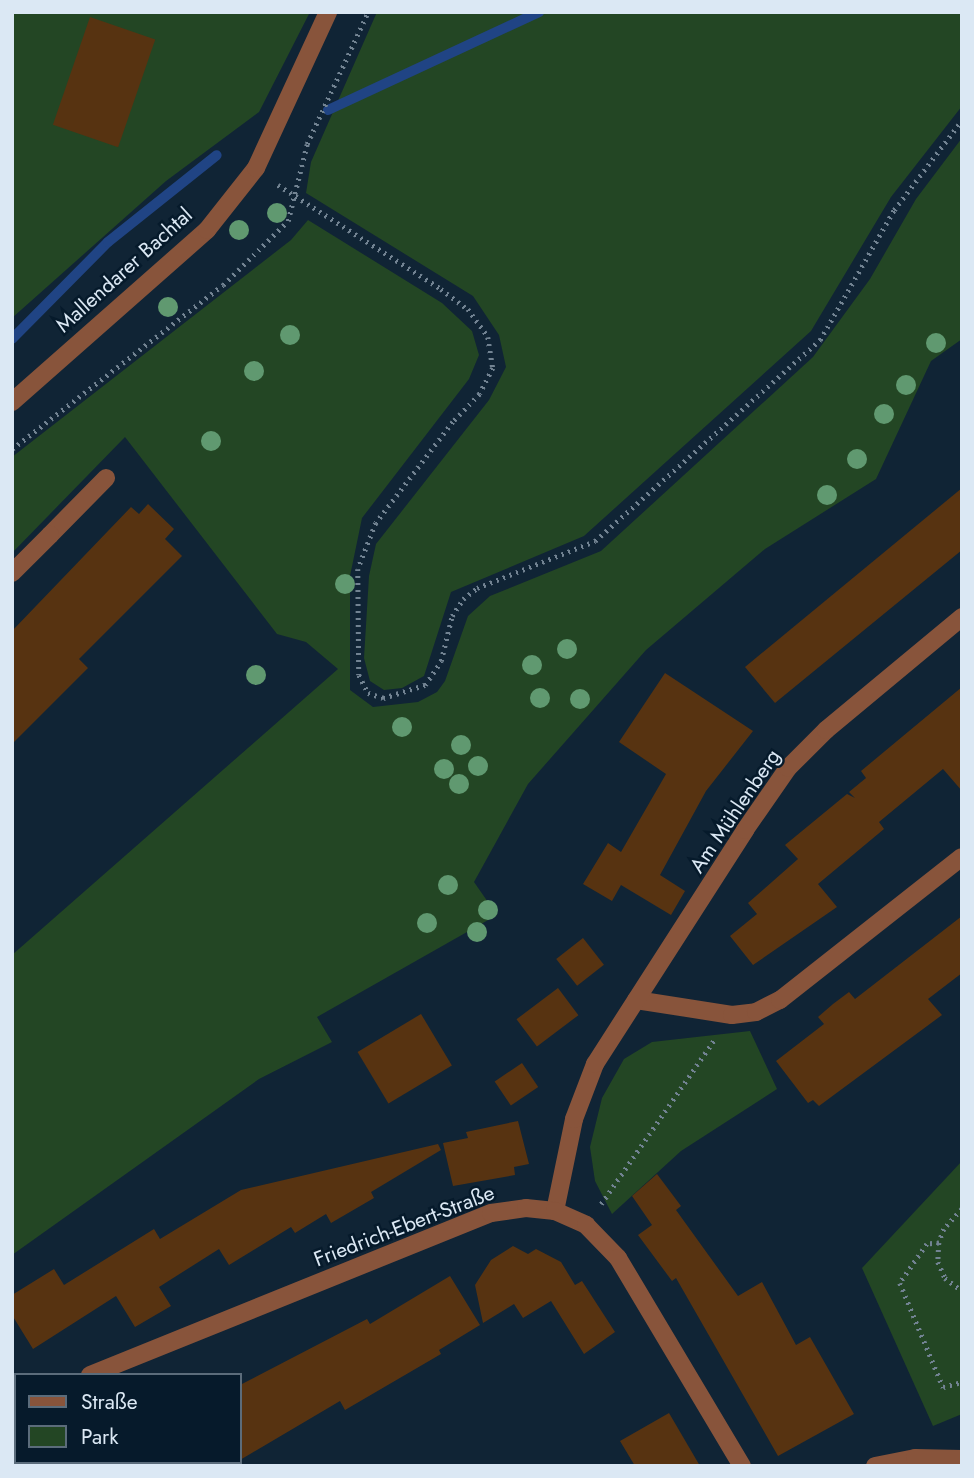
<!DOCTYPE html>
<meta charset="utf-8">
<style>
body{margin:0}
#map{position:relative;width:974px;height:1478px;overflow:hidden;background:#102435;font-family:Jost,sans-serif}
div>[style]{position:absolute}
.green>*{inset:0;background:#234624}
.stream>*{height:10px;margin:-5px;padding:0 5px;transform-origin:5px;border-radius:5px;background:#204484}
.building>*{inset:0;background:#573311;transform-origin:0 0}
.path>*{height:4.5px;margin-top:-2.25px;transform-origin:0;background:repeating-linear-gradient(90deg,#728392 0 2px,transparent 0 7px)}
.service>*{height:18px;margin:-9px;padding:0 9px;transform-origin:9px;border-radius:9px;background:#88543b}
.minor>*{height:18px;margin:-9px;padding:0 9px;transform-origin:9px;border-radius:9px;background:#88543b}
.tertiary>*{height:18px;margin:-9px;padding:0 9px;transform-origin:9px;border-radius:9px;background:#88543b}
.trees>*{width:20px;height:20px;margin:-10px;border-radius:50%;background:#609970}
span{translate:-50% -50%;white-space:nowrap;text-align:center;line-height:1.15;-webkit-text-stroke:5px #061a2b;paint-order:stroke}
.street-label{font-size:21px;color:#dbe8f4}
.frame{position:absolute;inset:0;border:14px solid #dbe8f4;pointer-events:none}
.legend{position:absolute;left:14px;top:1373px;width:228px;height:91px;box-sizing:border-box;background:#061a2b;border:2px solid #5b6c7b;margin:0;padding:9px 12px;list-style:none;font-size:21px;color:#dbe8f4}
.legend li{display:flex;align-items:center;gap:14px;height:35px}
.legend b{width:35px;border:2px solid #5b6c7b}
</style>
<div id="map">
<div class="green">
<div style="clip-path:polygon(12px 12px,310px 12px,259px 112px,166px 181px,12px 318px)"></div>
<div style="clip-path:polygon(377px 12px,962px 12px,962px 106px,891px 197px,811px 331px,584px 536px,451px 592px,424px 676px,402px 688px,384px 690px,370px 681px,364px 658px,369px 576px,376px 544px,489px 400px,506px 367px,499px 335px,473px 296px,306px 193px,311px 162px)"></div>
<div style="clip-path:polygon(962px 138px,962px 339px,931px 361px,876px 479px,765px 549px,646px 650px,528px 784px,474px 882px,497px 915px,317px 1017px,332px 1042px,259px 1079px,12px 1255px,12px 955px,338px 669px,306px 642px,277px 634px,125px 437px,12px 553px,12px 457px,291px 240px,308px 220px,442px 303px,472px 331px,479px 355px,469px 379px,362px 518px,350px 576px,350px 690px,373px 707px,418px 702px,437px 692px,445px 681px,468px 616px,490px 596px,601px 551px,813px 357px,870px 279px,916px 199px)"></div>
<div style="clip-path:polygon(750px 1031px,777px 1089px,681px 1151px,612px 1214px,595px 1181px,590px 1147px,602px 1098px,624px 1059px,652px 1042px)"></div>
<div style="clip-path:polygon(962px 1161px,962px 1414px,933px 1426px,862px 1268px)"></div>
</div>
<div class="stream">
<div style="left:328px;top:110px;width:233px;rotate:-24.9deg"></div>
<div style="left:12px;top:339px;width:136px;rotate:-45.3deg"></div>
<div style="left:108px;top:242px;width:139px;rotate:-38.6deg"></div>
</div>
<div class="building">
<div style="left:90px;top:17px;width:69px;height:114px;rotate:19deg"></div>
<div style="clip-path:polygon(962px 488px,962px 550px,775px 703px,745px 667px)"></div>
<div style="clip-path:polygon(148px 504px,174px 529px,165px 539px,182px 556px,79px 659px,88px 668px,12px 744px,12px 631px,131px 507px,139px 514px)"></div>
<div style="clip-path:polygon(665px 673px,753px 731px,706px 791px,660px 875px,685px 891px,671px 915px,621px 885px,612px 901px,583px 884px,608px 843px,621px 852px,666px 774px,619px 742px)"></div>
<div style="clip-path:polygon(962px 687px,962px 791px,943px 769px,879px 822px,884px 829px,818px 884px,837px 907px,753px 965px,730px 936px,757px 914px,748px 903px,798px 859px,785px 845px,847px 794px,855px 798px,849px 792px,866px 778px,861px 771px)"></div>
<div style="clip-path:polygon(962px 916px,962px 973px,928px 999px,942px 1015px,819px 1106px,813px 1100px,808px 1103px,776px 1061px,824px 1024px,818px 1017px,833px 1004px,849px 992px,855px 999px)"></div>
<div style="left:583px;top:938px;width:34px;height:34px;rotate:52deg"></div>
<div style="left:558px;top:988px;width:34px;height:52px;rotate:53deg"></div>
<div style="left:421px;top:1014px;width:60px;height:74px;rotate:59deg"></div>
<div style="left:522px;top:1063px;width:29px;height:33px;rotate:56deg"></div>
<div style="clip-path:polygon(518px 1121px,529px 1164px,514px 1167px,515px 1175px,453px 1186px,443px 1143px,468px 1138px,466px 1132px)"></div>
<div style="clip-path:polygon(438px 1144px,441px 1150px,371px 1192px,374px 1198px,331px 1223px,326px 1214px,295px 1233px,291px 1227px,229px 1265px,219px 1249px,159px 1287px,171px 1306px,135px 1327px,116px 1296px,33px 1349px,12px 1315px,12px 1295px,54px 1269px,64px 1285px,154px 1229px,160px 1239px,241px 1190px)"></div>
<div style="clip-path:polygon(657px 1174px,681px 1206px,676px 1210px,738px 1296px,762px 1282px,796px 1345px,810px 1337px,854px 1414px,778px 1456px,676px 1278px,672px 1281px,638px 1235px,652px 1225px,632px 1196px)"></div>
<div style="clip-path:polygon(513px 1246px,528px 1254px,536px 1249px,561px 1262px,575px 1285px,582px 1281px,615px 1332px,584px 1354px,551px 1301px,523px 1318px,514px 1304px,483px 1323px,475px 1285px,491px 1260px)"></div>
<div style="clip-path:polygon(450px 1276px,480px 1325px,439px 1350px,441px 1354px,345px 1410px,340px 1401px,240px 1460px,240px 1385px,367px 1319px,370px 1324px)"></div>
<div style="clip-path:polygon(669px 1413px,700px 1466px,635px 1466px,620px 1441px)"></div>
</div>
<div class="path">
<div style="left:278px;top:185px;width:193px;rotate:32.5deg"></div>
<div style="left:441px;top:289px;width:34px;rotate:37deg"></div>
<div style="left:468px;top:309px;width:34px;rotate:54deg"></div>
<div style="left:488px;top:337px;width:31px;rotate:81deg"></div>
<div style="left:493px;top:368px;width:29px;rotate:117deg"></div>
<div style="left:480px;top:394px;width:39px;rotate:134deg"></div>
<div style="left:453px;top:422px;width:127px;rotate:127.3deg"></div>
<div style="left:376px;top:523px;width:49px;rotate:111.4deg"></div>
<div style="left:358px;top:569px;width:106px;rotate:89.5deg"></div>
<div style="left:359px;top:675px;width:20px;rotate:63deg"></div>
<div style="left:368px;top:693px;width:16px;rotate:18deg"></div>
<div style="left:383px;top:698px;width:44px;rotate:-17.2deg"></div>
<div style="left:425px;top:685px;width:29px;rotate:-56deg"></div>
<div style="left:441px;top:661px;width:46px;rotate:-76.3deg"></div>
<div style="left:452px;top:616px;width:20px;rotate:-57deg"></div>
<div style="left:463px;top:599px;width:18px;rotate:-38deg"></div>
<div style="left:477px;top:588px;width:127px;rotate:-21.7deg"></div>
<div style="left:595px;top:541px;width:302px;rotate:-41.8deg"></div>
<div style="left:820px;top:340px;width:150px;rotate:-60.4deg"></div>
<div style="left:894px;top:210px;width:113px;rotate:-52.9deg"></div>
<div style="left:12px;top:449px;width:267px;rotate:-37.9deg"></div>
<div style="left:223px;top:285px;width:91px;rotate:-44.6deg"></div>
<div style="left:288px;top:221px;width:79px;rotate:-76.1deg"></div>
<div style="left:307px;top:144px;width:145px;rotate:-65.2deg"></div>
<div style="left:601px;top:1204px;width:201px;rotate:-55.4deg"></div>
<div style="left:962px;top:1209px;width:27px;rotate:132deg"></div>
<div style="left:944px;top:1229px;width:15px;rotate:110deg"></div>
<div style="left:939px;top:1243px;width:12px;rotate:175deg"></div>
<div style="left:927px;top:1244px;width:47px;rotate:124.7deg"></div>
<div style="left:900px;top:1283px;width:113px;rotate:67.5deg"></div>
<div style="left:943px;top:1387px;width:20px;rotate:-15deg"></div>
<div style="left:939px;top:1243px;width:19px;rotate:93deg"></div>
<div style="left:938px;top:1262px;width:17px;rotate:66deg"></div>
<div style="left:945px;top:1278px;width:21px;rotate:37deg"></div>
</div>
<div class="service">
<div style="left:50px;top:535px;width:80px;rotate:-45.5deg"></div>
</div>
<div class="minor">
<div style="left:12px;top:573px;width:54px;rotate:-45deg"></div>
<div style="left:636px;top:1000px;width:97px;rotate:8.9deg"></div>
<div style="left:732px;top:1015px;width:24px;rotate:-7deg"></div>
<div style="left:756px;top:1012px;width:27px;rotate:-27deg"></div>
<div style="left:780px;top:1000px;width:231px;rotate:-38.2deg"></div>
<div style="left:555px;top:1211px;width:94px;rotate:-78.3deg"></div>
<div style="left:574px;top:1119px;width:59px;rotate:-69.1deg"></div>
<div style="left:595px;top:1064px;width:278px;rotate:-57.3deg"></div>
<div style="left:745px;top:830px;width:75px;rotate:-55.3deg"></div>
<div style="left:788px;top:768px;width:54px;rotate:-45deg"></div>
<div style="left:826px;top:730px;width:177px;rotate:-39.7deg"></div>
<div style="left:90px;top:1375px;width:432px;rotate:-22deg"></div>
<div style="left:491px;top:1213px;width:35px;rotate:-8deg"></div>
<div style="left:526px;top:1208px;width:29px;rotate:6deg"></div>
<div style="left:555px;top:1211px;width:34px;rotate:24deg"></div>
<div style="left:586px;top:1225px;width:46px;rotate:45.9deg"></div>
<div style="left:618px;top:1258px;width:242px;rotate:59.2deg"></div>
<div style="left:12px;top:1404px;width:4px;rotate:-14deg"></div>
</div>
<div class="tertiary">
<div style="left:12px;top:402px;width:260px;rotate:-41.4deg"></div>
<div style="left:207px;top:230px;width:79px;rotate:-51.7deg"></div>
<div style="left:256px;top:168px;width:172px;rotate:-65.2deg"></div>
<div style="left:875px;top:1466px;width:41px;rotate:-11.3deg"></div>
<div style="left:915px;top:1458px;width:47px;rotate:1.2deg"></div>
</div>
<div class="trees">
<div style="left:277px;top:213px"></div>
<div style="left:239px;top:230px"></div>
<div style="left:168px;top:307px"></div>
<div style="left:290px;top:335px"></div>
<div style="left:936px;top:343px"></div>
<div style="left:254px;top:371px"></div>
<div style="left:906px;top:385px"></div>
<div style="left:884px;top:414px"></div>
<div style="left:211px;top:441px"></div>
<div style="left:857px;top:459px"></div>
<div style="left:827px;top:495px"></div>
<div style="left:345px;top:584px"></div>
<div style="left:567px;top:649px"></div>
<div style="left:532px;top:665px"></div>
<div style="left:256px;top:675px"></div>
<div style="left:540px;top:698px"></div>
<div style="left:580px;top:699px"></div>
<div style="left:402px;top:727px"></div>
<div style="left:461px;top:745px"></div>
<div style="left:478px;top:766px"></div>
<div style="left:444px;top:769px"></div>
<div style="left:459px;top:784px"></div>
<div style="left:448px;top:885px"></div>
<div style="left:488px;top:910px"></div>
<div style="left:427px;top:923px"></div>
<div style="left:477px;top:932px"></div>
</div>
<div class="street-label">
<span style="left:124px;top:270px;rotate:-42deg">Mallendarer Bachtal</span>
<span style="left:735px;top:811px;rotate:-56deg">Am Mühlenberg</span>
<span style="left:404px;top:1226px;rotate:-21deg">Friedrich-Ebert-Straße</span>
</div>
<div class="frame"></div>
<ul class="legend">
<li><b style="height:9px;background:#88543b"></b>Straße</li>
<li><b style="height:19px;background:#234624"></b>Park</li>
</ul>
</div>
